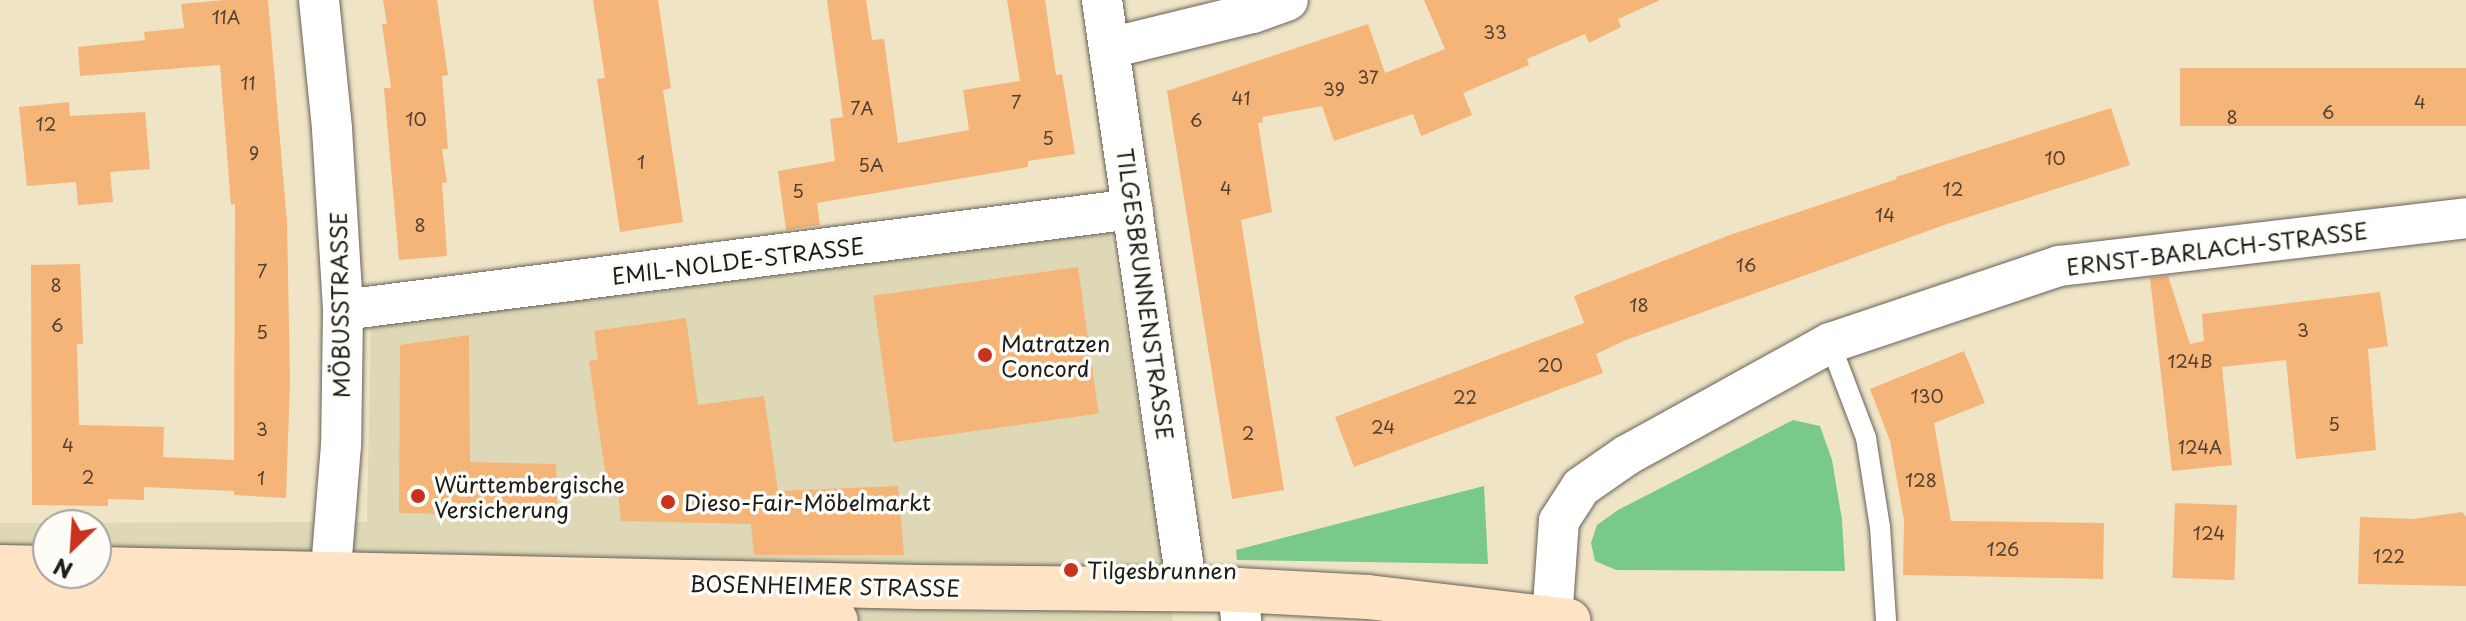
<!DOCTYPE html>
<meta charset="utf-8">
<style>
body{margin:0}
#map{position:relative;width:2466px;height:621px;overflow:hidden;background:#f0e4c7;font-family:"Playpen Sans",sans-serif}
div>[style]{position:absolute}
.built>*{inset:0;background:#ded8b7}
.green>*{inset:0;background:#79c98a}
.building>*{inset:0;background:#f5b478;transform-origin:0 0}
.roads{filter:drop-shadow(0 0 2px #666258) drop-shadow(0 0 2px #666258)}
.lane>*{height:20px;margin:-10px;padding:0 10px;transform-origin:10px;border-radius:10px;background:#fff}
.street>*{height:40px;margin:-20px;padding:0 20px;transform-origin:20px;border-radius:20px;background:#fff}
.secondary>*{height:44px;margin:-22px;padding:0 22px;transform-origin:22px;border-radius:22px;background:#fee4c5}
.dots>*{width:22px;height:22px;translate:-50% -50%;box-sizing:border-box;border:4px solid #fdfcf7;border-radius:50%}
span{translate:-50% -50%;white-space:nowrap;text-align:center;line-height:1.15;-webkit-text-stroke:7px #fdfcf7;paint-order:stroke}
.number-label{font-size:18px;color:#524233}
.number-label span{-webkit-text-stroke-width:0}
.street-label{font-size:22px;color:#1c1c1c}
.poi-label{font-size:22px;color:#1c1c1c}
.left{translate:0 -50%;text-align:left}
.north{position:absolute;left:32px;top:509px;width:80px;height:80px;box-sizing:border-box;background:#fdfcf7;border:2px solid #a3a29f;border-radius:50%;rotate:205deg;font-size:22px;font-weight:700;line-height:32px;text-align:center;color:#1c1c1c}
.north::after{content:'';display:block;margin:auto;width:28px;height:36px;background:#c8321e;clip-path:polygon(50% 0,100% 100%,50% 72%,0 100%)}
</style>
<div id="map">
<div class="built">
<div style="clip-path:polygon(evenodd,1110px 233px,1173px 621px,0 621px,0 523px,367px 522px,371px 319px,1110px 233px,48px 525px,96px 525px,96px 573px,48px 573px,48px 525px)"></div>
</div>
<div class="green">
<div style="clip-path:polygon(1793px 420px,1820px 426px,1832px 460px,1842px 520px,1845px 571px,1616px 570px,1595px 561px,1591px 543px,1597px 525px,1618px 510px)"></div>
<div style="clip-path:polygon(1484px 486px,1488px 564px,1237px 560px,1236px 550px)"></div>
</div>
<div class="building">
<div style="clip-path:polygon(224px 0,268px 0,287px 222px,290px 381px,286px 498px,234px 495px,234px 491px,144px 487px,144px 500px,108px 499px,108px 506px,32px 505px,31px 265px,80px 264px,83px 344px,77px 344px,79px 425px,164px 427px,163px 457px,234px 460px,235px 204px,231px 205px,220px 65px,80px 76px,78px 47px,145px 40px,144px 32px,184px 28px,181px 4px)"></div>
<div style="clip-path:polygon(383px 0,437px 0,448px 75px,442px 76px,448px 149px,442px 149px,447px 182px,442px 183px,447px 256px,399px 260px,384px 88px,391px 88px,382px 24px,387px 24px)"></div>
<div style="clip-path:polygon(593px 0,658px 0,671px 88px,663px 90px,683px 222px,620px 232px,597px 79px,605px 78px)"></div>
<div style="clip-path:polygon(827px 0,866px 0,872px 40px,884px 39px,898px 143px,969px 130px,963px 90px,1020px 81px,1007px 0,1045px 0,1056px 75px,1062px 74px,1075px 154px,1028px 161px,1028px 167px,817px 203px,820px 225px,786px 230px,778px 171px,835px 161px,830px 119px,843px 117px)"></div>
<div style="clip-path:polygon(1424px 0,1660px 0,1618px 19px,1621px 27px,1589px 43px,1585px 34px,1527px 59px,1529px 65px,1463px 93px,1472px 115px,1421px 136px,1413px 114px,1334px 141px,1322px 106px,1262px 117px,1263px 122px,1258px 123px,1272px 212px,1241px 220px,1284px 490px,1232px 499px,1167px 91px,1368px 24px,1385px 73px,1445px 49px)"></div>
<div style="left:2466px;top:68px;width:58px;height:286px;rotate:90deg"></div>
<div style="clip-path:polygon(69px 102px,70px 116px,145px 112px,150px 169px,110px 172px,113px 202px,78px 205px,76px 182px,27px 186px,19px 107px)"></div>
<div style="clip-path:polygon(2111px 108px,2130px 165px,1947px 224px,1626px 340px,1596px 354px,1603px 373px,1354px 467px,1335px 417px,1584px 323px,1574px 296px,1727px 236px,1897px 179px,1896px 177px)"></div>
<div style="left:1078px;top:267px;width:148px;height:207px;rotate:82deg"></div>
<div style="clip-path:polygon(2168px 276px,2190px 344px,2204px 341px,2202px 314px,2380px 292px,2388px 346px,2368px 349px,2376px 450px,2296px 459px,2286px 360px,2222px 367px,2232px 465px,2172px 471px,2150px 278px)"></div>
<div style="clip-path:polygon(686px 318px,698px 405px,764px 396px,778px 491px,898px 486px,904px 555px,754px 555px,751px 524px,621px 521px,617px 483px,607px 485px,589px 361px,598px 360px,594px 331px)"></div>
<div style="clip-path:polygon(469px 335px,470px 462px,556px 464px,557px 509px,539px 508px,539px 516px,399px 513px,400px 345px)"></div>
<div style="clip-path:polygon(1964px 351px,1985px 403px,1934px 423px,1951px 521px,2104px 523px,2103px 579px,1903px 575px,1904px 520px,1890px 441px,1870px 389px)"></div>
<div style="left:2175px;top:503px;width:62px;height:75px;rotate:2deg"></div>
<div style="clip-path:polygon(2462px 512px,2466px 517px,2466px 586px,2358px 584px,2360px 517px,2413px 519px)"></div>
</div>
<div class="roads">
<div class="lane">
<div style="left:1830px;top:343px;width:102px;rotate:69.2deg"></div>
<div style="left:1866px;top:438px;width:90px;rotate:81.1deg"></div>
<div style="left:1880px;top:527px;width:94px;rotate:86.3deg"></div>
</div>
<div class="street">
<div style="left:319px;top:0;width:130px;rotate:84.2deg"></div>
<div style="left:332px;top:129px;width:181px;rotate:86.5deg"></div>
<div style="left:343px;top:310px;width:135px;rotate:90.8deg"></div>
<div style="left:341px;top:445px;width:161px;rotate:94.6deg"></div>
<div style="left:1102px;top:0;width:595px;rotate:81.79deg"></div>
<div style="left:1110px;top:48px;width:147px;rotate:-13.8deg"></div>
<div style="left:1253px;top:13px;width:37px;rotate:-20deg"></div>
<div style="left:343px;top:310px;width:796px;rotate:-7.29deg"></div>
<div style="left:1238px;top:590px;width:31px;rotate:84deg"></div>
<div style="left:1552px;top:620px;width:99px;rotate:-86deg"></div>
<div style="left:1559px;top:521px;width:40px;rotate:-57.1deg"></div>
<div style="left:1581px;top:487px;width:56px;rotate:-34.8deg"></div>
<div style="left:1627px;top:455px;width:232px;rotate:-28.9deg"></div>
<div style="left:1830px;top:343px;width:242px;rotate:-18.6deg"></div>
<div style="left:2059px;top:266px;width:410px;rotate:-6.7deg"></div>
</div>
<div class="secondary">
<div style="left:0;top:567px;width:48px;rotate:1.2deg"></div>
<div style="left:96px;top:569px;width:823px;rotate:1.25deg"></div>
<div style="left:919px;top:587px;width:319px;rotate:0.5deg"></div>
<div style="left:1238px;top:590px;width:130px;rotate:3.1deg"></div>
<div style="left:1368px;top:597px;width:202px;rotate:6.8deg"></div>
<div style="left:0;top:602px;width:836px;rotate:1.3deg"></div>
</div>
</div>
<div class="dots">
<div style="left:985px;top:355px;background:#c8321e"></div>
<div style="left:418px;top:496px;background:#c8321e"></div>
<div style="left:668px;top:502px;background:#c8321e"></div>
<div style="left:1071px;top:570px;background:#c8321e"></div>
</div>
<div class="number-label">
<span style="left:226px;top:17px">11A</span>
<span style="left:1495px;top:32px">33</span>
<span style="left:1368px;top:77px">37</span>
<span style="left:248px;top:83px">11</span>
<span style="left:1334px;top:89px">39</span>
<span style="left:1241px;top:98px">41</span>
<span style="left:1016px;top:102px">7</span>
<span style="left:2420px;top:102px">4</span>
<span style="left:862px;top:108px">7A</span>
<span style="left:2328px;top:112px">6</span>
<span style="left:2232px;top:117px">8</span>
<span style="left:416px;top:119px">10</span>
<span style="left:1196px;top:120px">6</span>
<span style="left:46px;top:124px">12</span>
<span style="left:1048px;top:138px">5</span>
<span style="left:254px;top:153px">9</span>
<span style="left:2055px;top:158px">10</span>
<span style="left:641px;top:162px">1</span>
<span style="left:871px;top:165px">5A</span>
<span style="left:1226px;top:188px">4</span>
<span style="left:1953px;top:189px">12</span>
<span style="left:798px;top:191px">5</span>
<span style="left:1885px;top:215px">14</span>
<span style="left:420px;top:225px">8</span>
<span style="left:1746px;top:265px">16</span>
<span style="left:262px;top:271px">7</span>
<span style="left:56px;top:285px">8</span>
<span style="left:1639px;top:305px">18</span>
<span style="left:57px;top:325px">6</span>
<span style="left:2303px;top:330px">3</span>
<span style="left:262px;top:332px">5</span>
<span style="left:2190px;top:361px">124B</span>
<span style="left:1550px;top:365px">20</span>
<span style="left:1927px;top:396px">130</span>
<span style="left:1465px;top:397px">22</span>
<span style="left:2334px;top:424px">5</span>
<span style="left:1383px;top:427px">24</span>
<span style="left:262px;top:429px">3</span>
<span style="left:1248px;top:433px">2</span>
<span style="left:68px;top:445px">4</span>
<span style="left:2200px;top:447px">124A</span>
<span style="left:88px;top:477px">2</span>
<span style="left:261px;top:478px">1</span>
<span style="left:1921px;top:480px">128</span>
<span style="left:2209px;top:533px">124</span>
<span style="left:2003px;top:549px">126</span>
<span style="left:2389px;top:556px">122</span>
</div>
<div class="street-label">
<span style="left:2217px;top:248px;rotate:-7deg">ERNST-BARLACH-STRASSE</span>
<span style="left:738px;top:260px;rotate:-7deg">EMIL-NOLDE-STRASSE</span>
<span style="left:1146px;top:294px;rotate:82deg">TILGESBRUNNENSTRASSE</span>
<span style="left:339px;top:305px;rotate:-91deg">MÖBUSSTRASSE</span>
<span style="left:825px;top:585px;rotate:1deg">BOSENHEIMER STRASSE</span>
</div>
<div class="poi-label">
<span class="left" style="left:1001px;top:355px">Matratzen<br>Concord</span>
<span class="left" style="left:434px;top:496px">Württembergische<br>Versicherung</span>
<span class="left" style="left:684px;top:502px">Dieso-Fair-Möbelmarkt</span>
<span class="left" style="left:1087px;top:570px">Tilgesbrunnen</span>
</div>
<div class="north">N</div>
</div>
